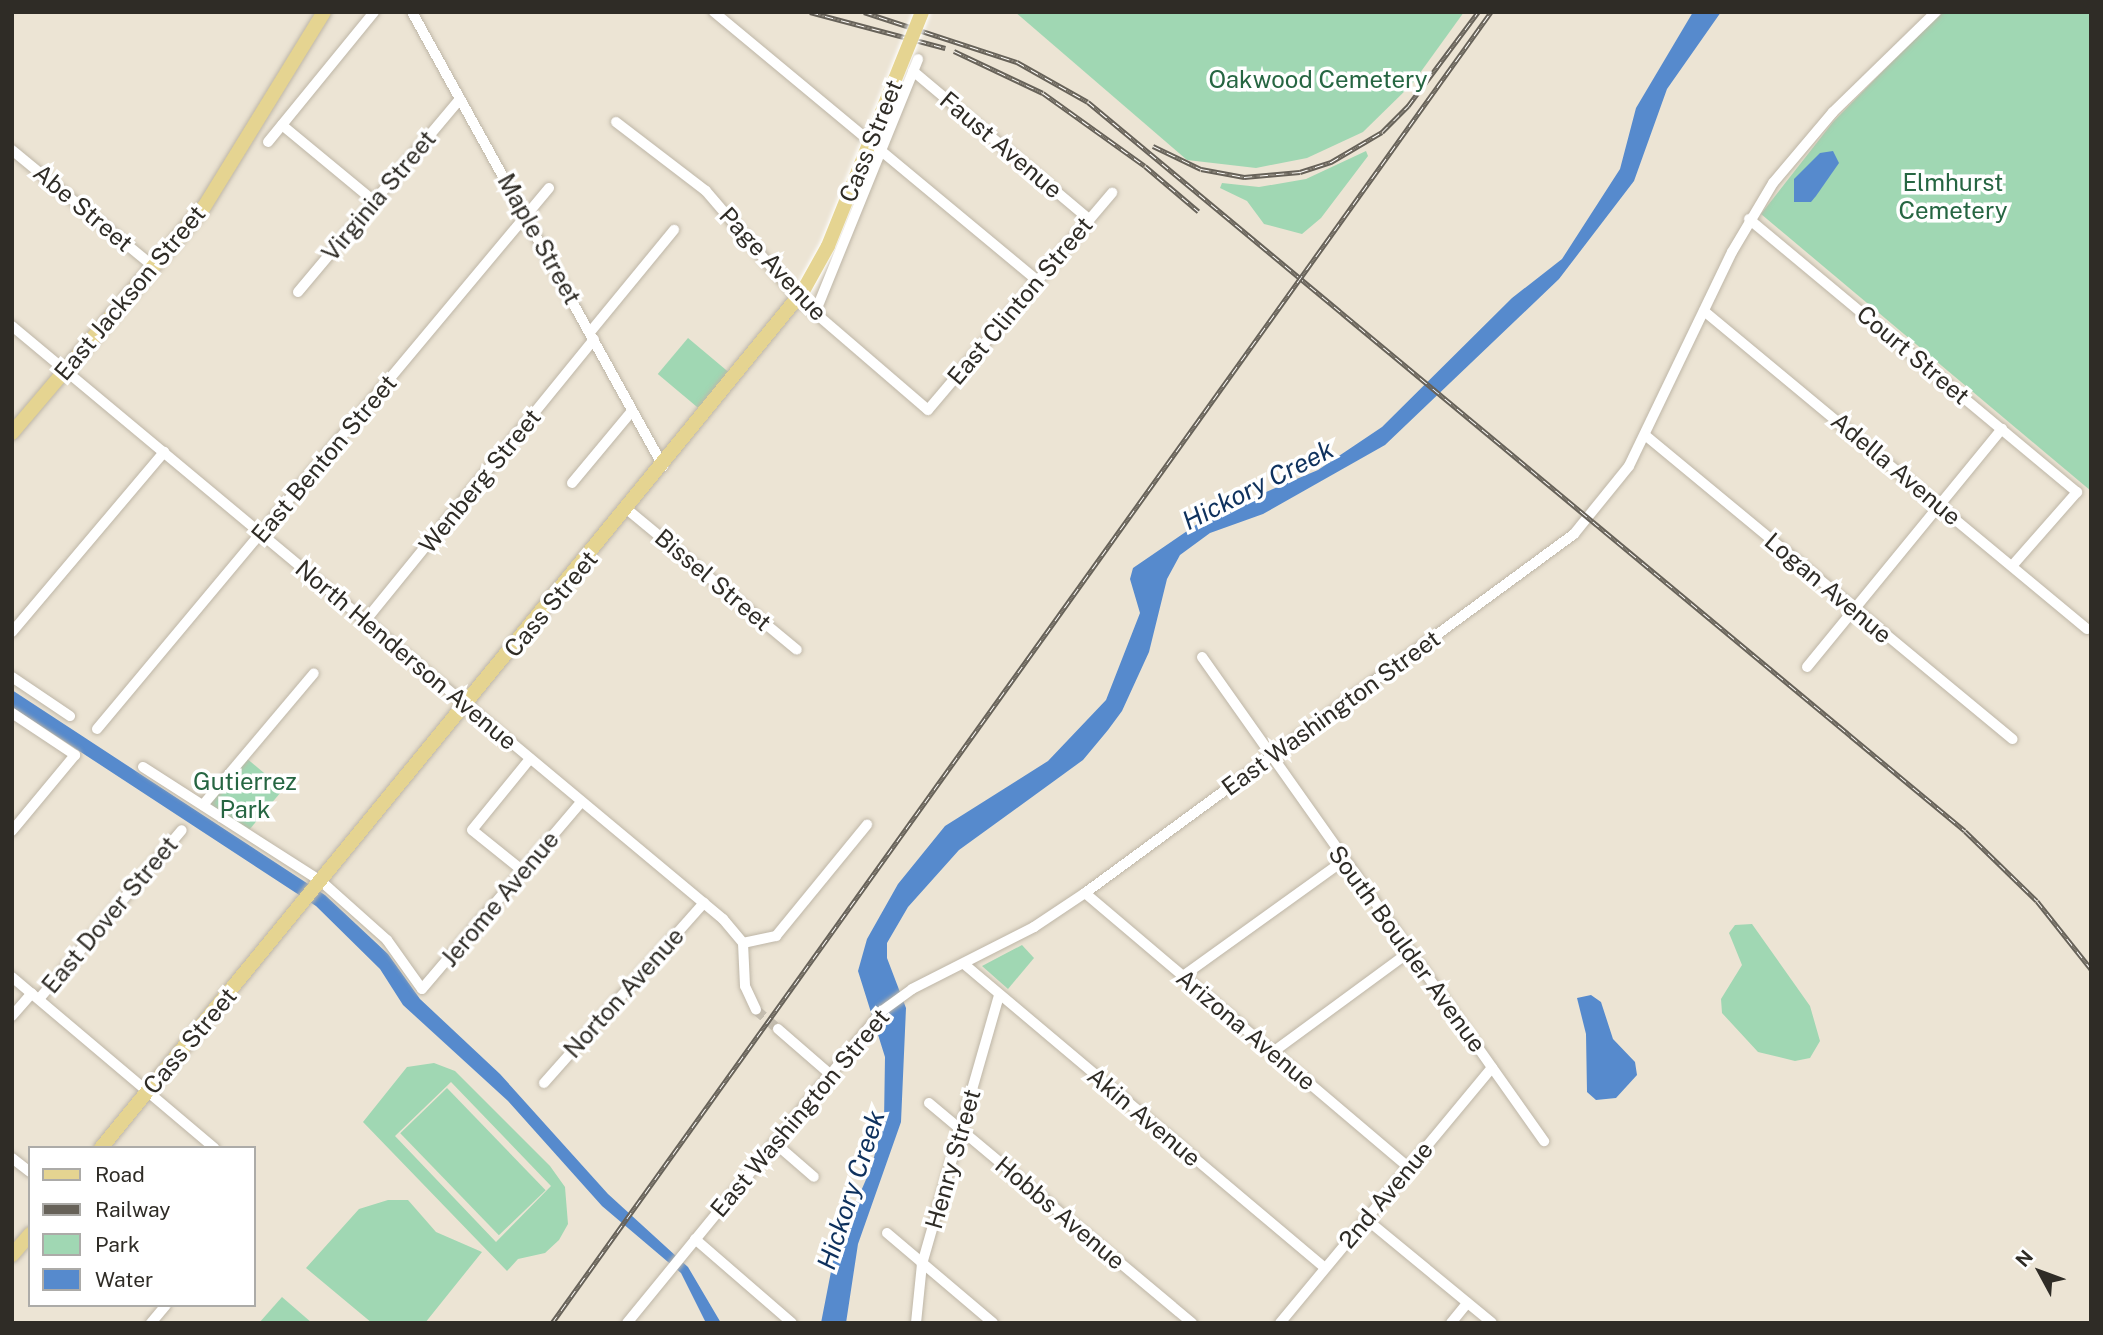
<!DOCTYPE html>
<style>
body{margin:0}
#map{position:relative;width:2103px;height:1335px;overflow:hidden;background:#ece4d4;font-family:"Public Sans",sans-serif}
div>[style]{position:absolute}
.green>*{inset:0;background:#a0d7b3;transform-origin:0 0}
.water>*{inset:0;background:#568acd}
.minor-tunnel>*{height:10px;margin-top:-5px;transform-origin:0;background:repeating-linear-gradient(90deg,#c6bfb1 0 10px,transparent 0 15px)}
.roads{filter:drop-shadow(0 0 2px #beb6a7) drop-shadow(0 0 2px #beb6a7)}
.minor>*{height:10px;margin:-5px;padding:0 5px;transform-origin:5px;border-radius:5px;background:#fff}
.major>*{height:14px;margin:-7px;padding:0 7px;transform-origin:7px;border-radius:7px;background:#e5d491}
.rail>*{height:5px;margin-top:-2.5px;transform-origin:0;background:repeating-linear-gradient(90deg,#fff 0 8px,#676259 0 16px);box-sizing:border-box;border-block:2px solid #676259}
.bridges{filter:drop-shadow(0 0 2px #fff) drop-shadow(0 0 2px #fff)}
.major-bridge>*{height:14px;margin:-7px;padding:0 7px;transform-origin:7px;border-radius:7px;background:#e5d491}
span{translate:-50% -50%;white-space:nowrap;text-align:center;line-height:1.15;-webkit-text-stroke:7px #fff;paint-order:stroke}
.park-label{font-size:24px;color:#266642}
.street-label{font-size:24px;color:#2f2c26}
.water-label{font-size:26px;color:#0e315d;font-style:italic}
.frame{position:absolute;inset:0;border:14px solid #2f2c26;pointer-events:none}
.legend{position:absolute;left:28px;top:1146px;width:228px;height:161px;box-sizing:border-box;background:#fff;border:2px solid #acaba8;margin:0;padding:9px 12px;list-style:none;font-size:21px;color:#2f2c26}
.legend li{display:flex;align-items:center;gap:14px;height:35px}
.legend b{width:35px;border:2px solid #acaba8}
.north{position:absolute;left:2005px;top:1237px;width:70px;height:70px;-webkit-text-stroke:5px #fff;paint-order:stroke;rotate:311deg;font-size:19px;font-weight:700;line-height:28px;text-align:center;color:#2f2c26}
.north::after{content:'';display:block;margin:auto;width:24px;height:32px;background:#2f2c26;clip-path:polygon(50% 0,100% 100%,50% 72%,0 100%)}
</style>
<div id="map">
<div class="green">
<div style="clip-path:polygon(1015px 12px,1464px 12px,1412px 84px,1363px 132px,1307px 158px,1256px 168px,1187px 160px)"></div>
<div style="clip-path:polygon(1941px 12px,2091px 12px,2091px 491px,1761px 214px,1833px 122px)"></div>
<div style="clip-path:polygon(1366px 151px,1368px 156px,1321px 218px,1302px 234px,1264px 224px,1247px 201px,1220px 188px,1222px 183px,1259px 187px,1306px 179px)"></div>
<div style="left:688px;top:338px;width:61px;height:47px;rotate:40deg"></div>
<div style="left:245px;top:757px;width:50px;height:62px;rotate:40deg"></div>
<div style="clip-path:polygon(1752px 924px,1810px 1006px,1820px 1041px,1810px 1058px,1795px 1061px,1758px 1052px,1722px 1013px,1721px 999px,1742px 965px,1729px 933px,1735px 925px)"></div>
<div style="clip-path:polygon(1022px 945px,1034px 958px,1008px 989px,982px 966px)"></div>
<div style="clip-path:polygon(evenodd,434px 1063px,455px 1071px,550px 1166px,565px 1187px,568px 1224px,559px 1240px,545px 1253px,518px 1259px,507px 1271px,363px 1122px,407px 1067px,434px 1063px,451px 1082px,551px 1186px,496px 1242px,395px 1136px,451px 1082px)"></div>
<div style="left:447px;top:1088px;width:142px;height:65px;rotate:46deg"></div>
<div style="clip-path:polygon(388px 1200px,408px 1200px,436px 1232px,482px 1252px,425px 1323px,372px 1323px,306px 1268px,359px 1209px)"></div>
<div style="clip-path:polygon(282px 1297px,312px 1323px,259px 1323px)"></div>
</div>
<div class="water">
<div style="clip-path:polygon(1693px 12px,1721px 12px,1667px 89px,1634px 181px,1559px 279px,1385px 445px,1263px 514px,1210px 533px,1180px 555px,1167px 579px,1149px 652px,1122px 711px,1108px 730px,1083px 760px,959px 850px,908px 907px,887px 943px,887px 958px,906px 1008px,901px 1122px,858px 1244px,846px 1323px,821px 1323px,835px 1251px,871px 1168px,884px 1121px,885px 1057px,858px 971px,867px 939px,898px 884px,945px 826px,1048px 761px,1106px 700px,1140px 613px,1130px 579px,1133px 568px,1209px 516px,1318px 470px,1382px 427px,1512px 298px,1562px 259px,1620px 169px,1636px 108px)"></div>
<div style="clip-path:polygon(1833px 151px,1839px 163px,1816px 196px,1811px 202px,1794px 202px,1794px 179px,1820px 153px)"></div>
<div style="clip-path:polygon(12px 690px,325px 895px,388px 954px,420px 999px,500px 1074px,608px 1194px,688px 1267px,721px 1323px,706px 1323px,681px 1273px,602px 1206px,508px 1101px,403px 1005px,380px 969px,316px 906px,12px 707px)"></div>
<div style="clip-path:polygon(1591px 995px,1601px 1002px,1613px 1039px,1635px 1062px,1637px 1075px,1616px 1098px,1596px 1100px,1587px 1092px,1586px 1034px,1577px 998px)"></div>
</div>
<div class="minor-tunnel">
<div style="left:756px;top:1010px;width:29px;rotate:41deg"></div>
</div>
<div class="roads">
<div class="minor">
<div style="left:412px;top:12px;width:519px;rotate:61.06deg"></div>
<div style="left:714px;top:12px;width:420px;rotate:39.7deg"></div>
<div style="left:913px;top:71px;width:230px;rotate:40.1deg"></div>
<div style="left:616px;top:122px;width:113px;rotate:37.5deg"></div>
<div style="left:706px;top:191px;width:143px;rotate:49.3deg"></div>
<div style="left:799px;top:299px;width:170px;rotate:40.7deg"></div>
<div style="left:928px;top:410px;width:285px;rotate:-49.7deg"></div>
<div style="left:282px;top:125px;width:121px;rotate:39.6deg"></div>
<div style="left:268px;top:142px;width:168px;rotate:-50.8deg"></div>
<div style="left:12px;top:150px;width:184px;rotate:39.5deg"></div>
<div style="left:1749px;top:219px;width:427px;rotate:39.8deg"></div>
<div style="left:2077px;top:492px;width:98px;rotate:131.3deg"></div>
<div style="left:298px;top:292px;width:252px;rotate:-50deg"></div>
<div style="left:1704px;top:311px;width:498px;rotate:39.7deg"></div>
<div style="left:815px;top:313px;width:274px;rotate:-67.9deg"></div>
<div style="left:12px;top:326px;width:926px;rotate:39.83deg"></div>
<div style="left:723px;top:919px;width:31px;rotate:50deg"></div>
<div style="left:743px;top:943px;width:43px;rotate:87.3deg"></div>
<div style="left:745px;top:986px;width:26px;rotate:65deg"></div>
<div style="left:591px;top:331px;width:131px;rotate:-50.6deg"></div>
<div style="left:1645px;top:435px;width:477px;rotate:39.6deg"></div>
<div style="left:572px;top:483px;width:94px;rotate:-50.2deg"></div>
<div style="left:628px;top:510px;width:219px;rotate:39.6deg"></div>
<div style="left:365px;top:621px;width:363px;rotate:-50.9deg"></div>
<div style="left:12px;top:632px;width:236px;rotate:-49.8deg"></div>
<div style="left:1202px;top:657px;width:593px;rotate:54.75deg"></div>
<div style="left:1807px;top:667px;width:308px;rotate:-50.7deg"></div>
<div style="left:12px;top:677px;width:70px;rotate:33.9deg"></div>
<div style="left:12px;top:713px;width:76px;rotate:33.7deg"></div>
<div style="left:75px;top:755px;width:99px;rotate:129.7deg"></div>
<div style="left:97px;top:729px;width:705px;rotate:-50.12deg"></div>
<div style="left:143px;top:767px;width:213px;rotate:32.7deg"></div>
<div style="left:322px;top:882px;width:87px;rotate:41.7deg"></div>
<div style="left:387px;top:940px;width:60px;rotate:54.5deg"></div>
<div style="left:422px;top:989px;width:245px;rotate:-49.6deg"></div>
<div style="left:203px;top:805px;width:172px;rotate:-49.9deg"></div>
<div style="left:523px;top:871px;width:65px;rotate:-141.2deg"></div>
<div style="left:472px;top:830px;width:92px;rotate:-50.8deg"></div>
<div style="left:1085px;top:893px;width:424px;rotate:40.3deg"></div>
<div style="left:743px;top:943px;width:34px;rotate:-12deg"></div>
<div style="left:776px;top:936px;width:144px;rotate:-50.7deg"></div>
<div style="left:964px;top:964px;width:472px;rotate:40.1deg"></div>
<div style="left:1183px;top:976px;width:197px;rotate:-35.7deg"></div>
<div style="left:12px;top:977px;width:265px;rotate:40.2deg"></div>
<div style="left:39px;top:999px;width:221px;rotate:-49.8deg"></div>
<div style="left:12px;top:1016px;width:30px;rotate:-49deg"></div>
<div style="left:778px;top:1029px;width:69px;rotate:40.9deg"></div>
<div style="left:1273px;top:1052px;width:169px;rotate:-36.3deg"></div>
<div style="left:544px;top:1083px;width:241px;rotate:-48.4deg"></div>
<div style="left:929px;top:1103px;width:343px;rotate:39.9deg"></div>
<div style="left:776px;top:1144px;width:50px;rotate:41deg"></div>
<div style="left:12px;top:1158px;width:23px;rotate:38deg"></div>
<div style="left:1366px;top:1219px;width:163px;rotate:39.5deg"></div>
<div style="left:887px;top:1233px;width:139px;rotate:40.3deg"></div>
<div style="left:695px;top:1239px;width:128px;rotate:40.9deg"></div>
<div style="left:151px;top:1323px;width:23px;rotate:-50deg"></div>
<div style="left:627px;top:1323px;width:403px;rotate:-50.7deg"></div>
<div style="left:882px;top:1011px;width:37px;rotate:-36deg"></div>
<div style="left:912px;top:989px;width:137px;rotate:-26.9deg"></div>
<div style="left:1034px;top:927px;width:61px;rotate:-33.7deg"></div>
<div style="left:1085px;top:893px;width:607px;rotate:-36.28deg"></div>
<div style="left:1574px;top:534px;width:87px;rotate:-51deg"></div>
<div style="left:1629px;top:466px;width:237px;rotate:-64.3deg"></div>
<div style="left:1732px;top:252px;width:80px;rotate:-59.3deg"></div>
<div style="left:1773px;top:183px;width:93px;rotate:-49.8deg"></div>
<div style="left:1833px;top:112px;width:144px;rotate:-44.2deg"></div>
<div style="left:916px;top:1323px;width:59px;rotate:-84.2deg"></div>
<div style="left:922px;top:1264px;width:279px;rotate:-74deg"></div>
<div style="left:1280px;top:1323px;width:332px;rotate:-50.3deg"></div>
<div style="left:1451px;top:1323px;width:26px;rotate:-51deg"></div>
</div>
<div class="major">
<div style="left:12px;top:433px;width:297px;rotate:-49.7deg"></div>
<div style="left:204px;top:207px;width:229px;rotate:-58.4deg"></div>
<div style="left:101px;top:1148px;width:1108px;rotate:-50.68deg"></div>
<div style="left:12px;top:1255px;width:28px;rotate:-49deg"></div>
</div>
</div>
<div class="rail">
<div style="left:810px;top:12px;width:140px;rotate:14.9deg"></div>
<div style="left:864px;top:12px;width:161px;rotate:18.1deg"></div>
<div style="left:1017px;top:62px;width:81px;rotate:29.4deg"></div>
<div style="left:1088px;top:102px;width:1140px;rotate:39.73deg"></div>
<div style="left:1965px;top:831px;width:100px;rotate:44.2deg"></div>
<div style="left:2037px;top:901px;width:87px;rotate:51.5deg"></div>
<div style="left:954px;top:51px;width:98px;rotate:25.3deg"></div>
<div style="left:1043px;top:93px;width:125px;rotate:35.6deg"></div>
<div style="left:1145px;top:166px;width:70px;rotate:40.3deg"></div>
<div style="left:1153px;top:146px;width:53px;rotate:25.6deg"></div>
<div style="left:1201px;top:169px;width:44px;rotate:10.5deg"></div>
<div style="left:1244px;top:177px;width:56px;rotate:-5.1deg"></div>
<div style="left:1300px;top:172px;width:33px;rotate:-18deg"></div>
<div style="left:1331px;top:162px;width:59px;rotate:-30.5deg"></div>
<div style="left:1382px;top:132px;width:37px;rotate:-45deg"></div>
<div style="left:1408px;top:106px;width:117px;rotate:-53.3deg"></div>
<div style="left:552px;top:1323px;width:1613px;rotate:-54.39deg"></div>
</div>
<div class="bridges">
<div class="major-bridge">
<div style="left:803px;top:291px;width:51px;rotate:-60.9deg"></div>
<div style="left:828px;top:246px;width:252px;rotate:-68.1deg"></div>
</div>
</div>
<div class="park-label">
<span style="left:1318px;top:80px">Oakwood Cemetery</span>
<span style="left:1953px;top:197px">Elmhurst<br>Cemetery</span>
<span style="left:245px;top:796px">Gutierrez<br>Park</span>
</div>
<div class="street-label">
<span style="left:871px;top:141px;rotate:-68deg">Cass Street</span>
<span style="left:1001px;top:145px;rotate:40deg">Faust Avenue</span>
<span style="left:379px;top:196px;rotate:-50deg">Virginia Street</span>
<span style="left:83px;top:208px;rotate:40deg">Abe Street</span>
<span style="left:539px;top:239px;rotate:61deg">Maple Street</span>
<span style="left:773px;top:264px;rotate:47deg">Page Avenue</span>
<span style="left:130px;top:293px;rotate:-50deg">East Jackson Street</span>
<span style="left:1020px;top:301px;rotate:-50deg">East Clinton Street</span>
<span style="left:1913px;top:355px;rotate:40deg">Court Street</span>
<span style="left:324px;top:459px;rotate:-50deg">East Benton Street</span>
<span style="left:1896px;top:469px;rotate:40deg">Adella Avenue</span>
<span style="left:480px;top:481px;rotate:-51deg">Wenberg Street</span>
<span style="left:713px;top:580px;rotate:40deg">Bissel Street</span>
<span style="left:1828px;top:588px;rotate:40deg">Logan Avenue</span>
<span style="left:551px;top:604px;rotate:-50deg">Cass Street</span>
<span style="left:406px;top:655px;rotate:40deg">North Henderson Avenue</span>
<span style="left:1331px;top:713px;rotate:-36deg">East Washington Street</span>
<span style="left:500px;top:899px;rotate:-50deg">Jerome Avenue</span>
<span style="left:110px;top:915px;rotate:-50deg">East Dover Street</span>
<span style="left:1407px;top:949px;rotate:54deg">South Boulder Avenue</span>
<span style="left:624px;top:993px;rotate:-48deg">Norton Avenue</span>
<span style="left:1246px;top:1030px;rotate:40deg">Arizona Avenue</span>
<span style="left:190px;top:1041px;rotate:-50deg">Cass Street</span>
<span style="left:800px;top:1113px;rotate:-50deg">East Washington Street</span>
<span style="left:1144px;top:1117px;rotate:40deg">Akin Avenue</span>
<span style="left:953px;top:1159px;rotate:-74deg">Henry Street</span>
<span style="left:1386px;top:1195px;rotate:-50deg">2nd Avenue</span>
<span style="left:1060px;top:1213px;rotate:40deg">Hobbs Avenue</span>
</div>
<div class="water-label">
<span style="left:1258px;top:485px;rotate:-27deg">Hickory Creek</span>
<span style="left:851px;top:1190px;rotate:-72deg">Hickory Creek</span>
</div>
<div class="frame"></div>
<ul class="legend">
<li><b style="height:9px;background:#e5d491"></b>Road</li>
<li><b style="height:9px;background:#676259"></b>Railway</li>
<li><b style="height:19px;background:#a0d7b3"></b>Park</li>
<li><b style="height:19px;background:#568acd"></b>Water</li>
</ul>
<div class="north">N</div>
</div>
